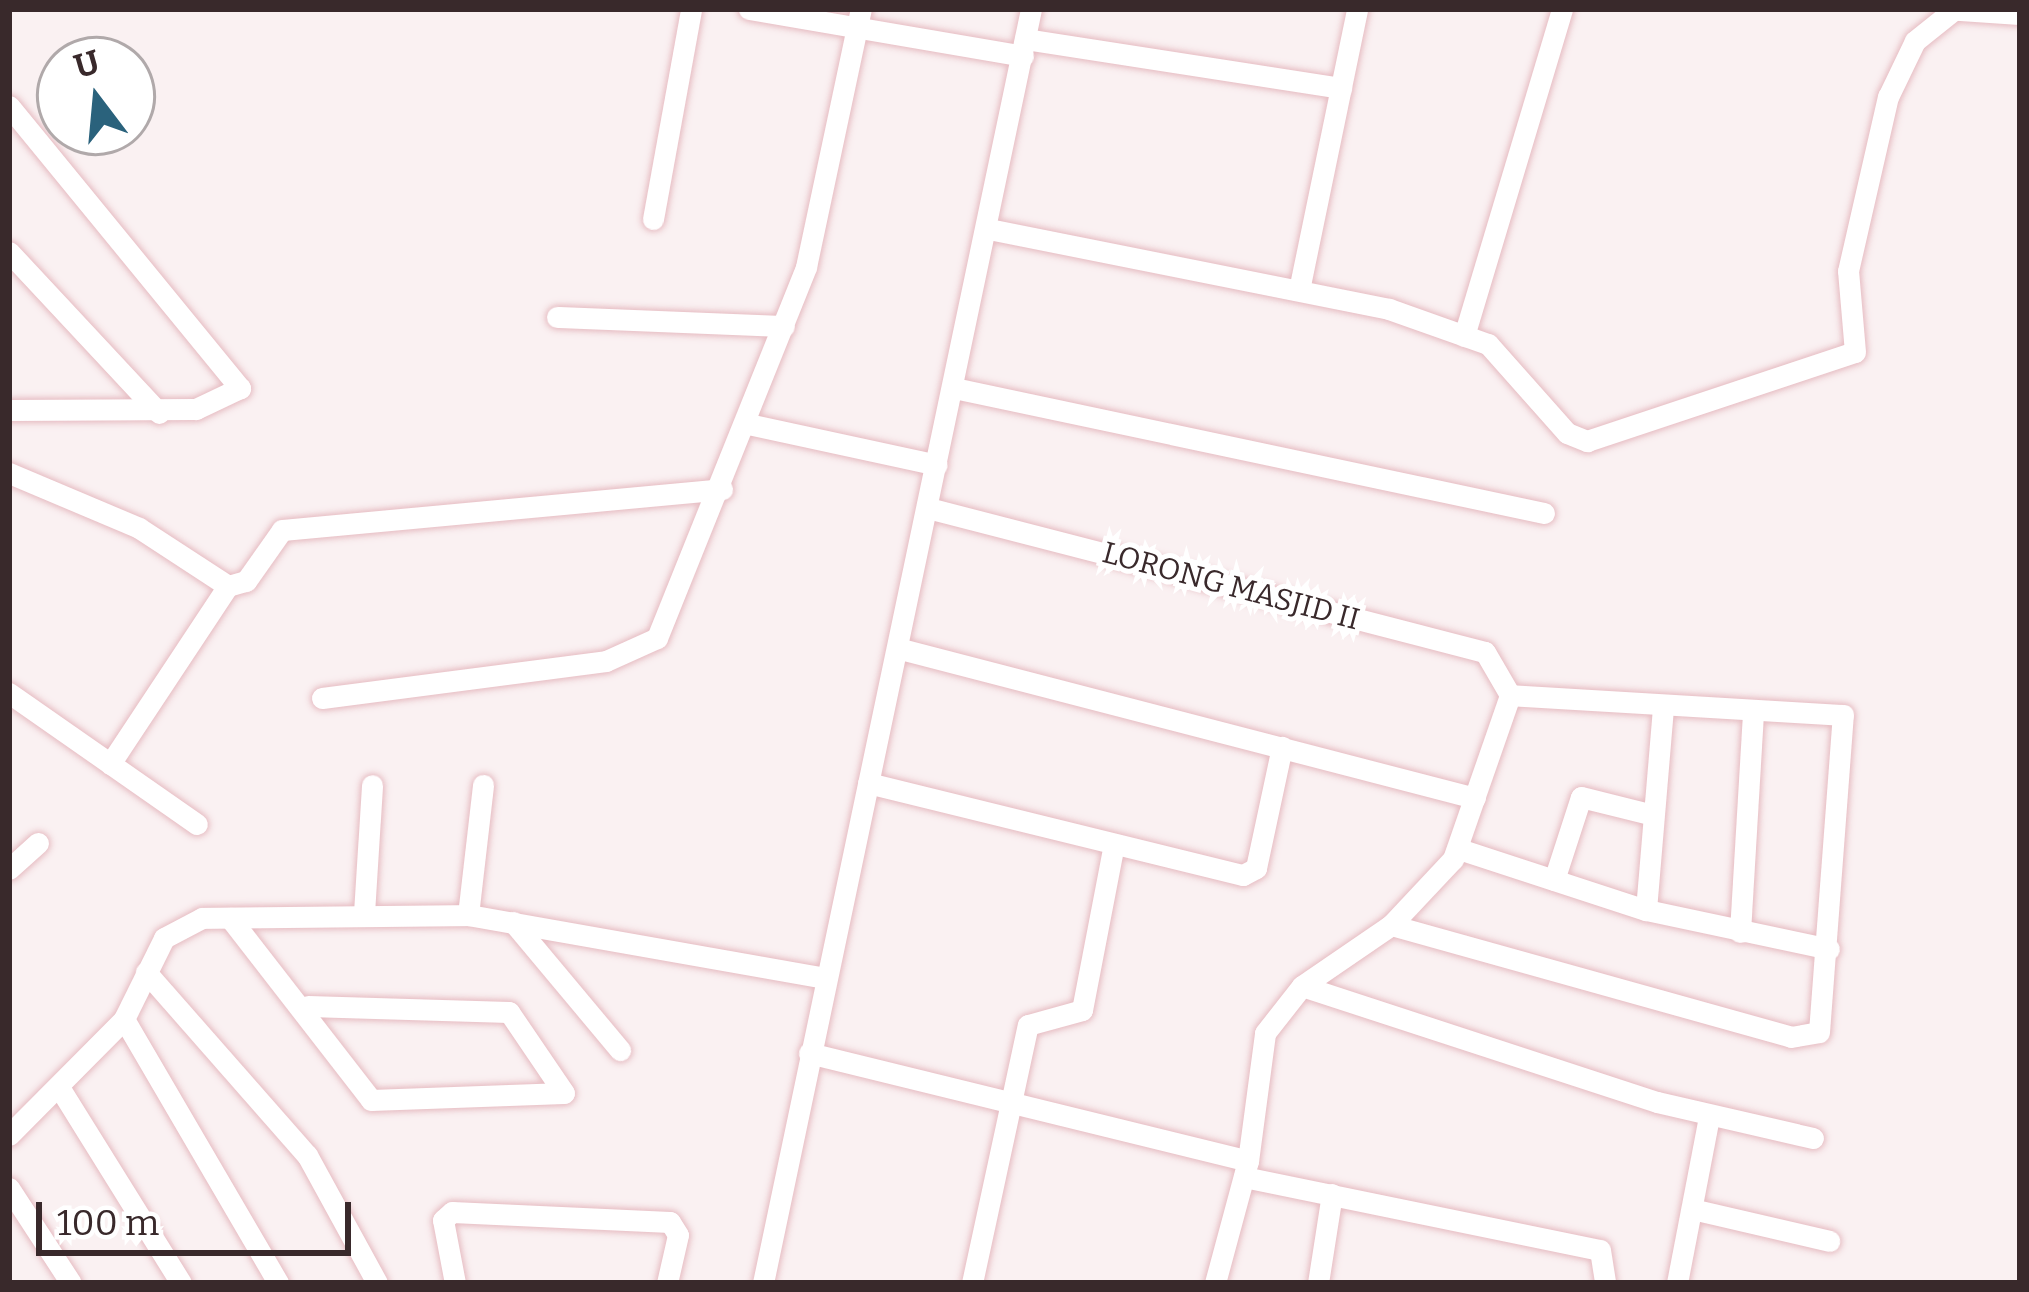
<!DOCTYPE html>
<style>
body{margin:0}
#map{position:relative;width:2029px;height:1292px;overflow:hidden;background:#faf1f2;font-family:Bitter,serif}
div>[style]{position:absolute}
.roads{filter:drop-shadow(0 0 3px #e6bcc2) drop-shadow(0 0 3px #e6bcc2)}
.street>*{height:21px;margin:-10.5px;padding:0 10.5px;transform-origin:10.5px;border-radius:10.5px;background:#fff}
span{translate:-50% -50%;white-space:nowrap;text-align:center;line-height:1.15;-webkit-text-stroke:10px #fff;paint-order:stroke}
.street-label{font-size:30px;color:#39292b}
.frame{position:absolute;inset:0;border:12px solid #39292b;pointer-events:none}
.north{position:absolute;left:36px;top:36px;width:120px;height:120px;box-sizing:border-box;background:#fff;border:3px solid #b0a9aa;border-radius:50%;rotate:344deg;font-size:33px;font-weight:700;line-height:48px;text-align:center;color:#39292b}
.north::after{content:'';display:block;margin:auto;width:42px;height:54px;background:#2a627c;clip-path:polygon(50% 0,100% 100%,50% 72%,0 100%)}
.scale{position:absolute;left:36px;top:1202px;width:315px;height:54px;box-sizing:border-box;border:6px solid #39292b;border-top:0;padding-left:15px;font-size:36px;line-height:42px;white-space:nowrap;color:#39292b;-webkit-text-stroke:9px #fff;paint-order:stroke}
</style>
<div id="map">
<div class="roads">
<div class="street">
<div style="left:749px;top:9px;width:278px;rotate:9.7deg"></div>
<div style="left:1945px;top:9px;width:75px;rotate:3.8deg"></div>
<div style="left:1025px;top:39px;width:320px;rotate:8.8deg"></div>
<div style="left:9px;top:106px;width:365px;rotate:50.7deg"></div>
<div style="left:240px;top:388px;width:49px;rotate:154.5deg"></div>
<div style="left:196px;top:409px;width:187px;rotate:179.7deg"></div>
<div style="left:653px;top:219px;width:213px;rotate:-79.7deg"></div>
<div style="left:989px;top:229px;width:408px;rotate:11.3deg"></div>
<div style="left:1389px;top:309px;width:105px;rotate:19.5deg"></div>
<div style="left:1488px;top:344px;width:119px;rotate:48.4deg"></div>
<div style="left:1567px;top:433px;width:22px;rotate:22deg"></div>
<div style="left:1587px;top:441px;width:282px;rotate:-18.4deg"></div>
<div style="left:1855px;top:352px;width:81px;rotate:-94.9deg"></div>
<div style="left:1848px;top:271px;width:179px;rotate:-77.1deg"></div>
<div style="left:1888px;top:97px;width:62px;rotate:-64.3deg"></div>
<div style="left:1915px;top:41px;width:51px;rotate:-38.7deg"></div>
<div style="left:9px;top:252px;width:220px;rotate:47deg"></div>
<div style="left:1299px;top:290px;width:287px;rotate:-78.3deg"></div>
<div style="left:557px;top:317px;width:227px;rotate:2.3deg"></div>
<div style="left:1464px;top:336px;width:341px;rotate:-73.3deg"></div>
<div style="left:954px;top:388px;width:603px;rotate:11.96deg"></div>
<div style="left:748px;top:424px;width:193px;rotate:12.2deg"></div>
<div style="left:9px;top:473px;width:141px;rotate:22.9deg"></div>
<div style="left:139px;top:528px;width:106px;rotate:33.1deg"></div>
<div style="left:928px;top:508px;width:575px;rotate:14.5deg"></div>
<div style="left:1485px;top:652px;width:50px;rotate:59.8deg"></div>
<div style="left:897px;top:648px;width:597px;rotate:14.55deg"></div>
<div style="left:9px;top:693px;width:229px;rotate:34.9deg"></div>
<div style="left:322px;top:698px;width:286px;rotate:-7.4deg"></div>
<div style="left:606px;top:661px;width:56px;rotate:-24.3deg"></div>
<div style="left:657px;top:638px;width:400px;rotate:-68.1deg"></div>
<div style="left:806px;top:267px;width:264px;rotate:-78deg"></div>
<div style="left:110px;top:764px;width:214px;rotate:-56.5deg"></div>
<div style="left:228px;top:586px;width:19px;rotate:-16deg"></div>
<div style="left:246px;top:581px;width:62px;rotate:-54.8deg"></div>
<div style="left:282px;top:530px;width:442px;rotate:-5.3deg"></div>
<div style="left:868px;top:783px;width:386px;rotate:13.8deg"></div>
<div style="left:1243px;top:875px;width:15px;rotate:-28deg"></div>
<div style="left:1256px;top:868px;width:124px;rotate:-77.9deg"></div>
<div style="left:1459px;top:849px;width:197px;rotate:18.1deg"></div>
<div style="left:1646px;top:910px;width:187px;rotate:12deg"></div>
<div style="left:9px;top:869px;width:39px;rotate:-42deg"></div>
<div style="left:1554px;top:880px;width:87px;rotate:-72deg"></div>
<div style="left:1581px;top:797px;width:74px;rotate:14deg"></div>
<div style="left:1646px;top:910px;width:205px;rotate:-85.2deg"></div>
<div style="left:364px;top:913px;width:128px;rotate:-86.4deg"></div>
<div style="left:468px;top:915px;width:131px;rotate:-83.4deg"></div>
<div style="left:230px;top:918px;width:230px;rotate:52.2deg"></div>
<div style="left:371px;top:1100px;width:193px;rotate:-2.1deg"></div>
<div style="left:564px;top:1093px;width:98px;rotate:-124.2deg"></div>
<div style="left:509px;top:1012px;width:201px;rotate:-178.3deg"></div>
<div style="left:513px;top:922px;width:167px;rotate:50.1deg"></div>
<div style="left:1391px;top:925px;width:415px;rotate:15.6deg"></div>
<div style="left:1791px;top:1037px;width:28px;rotate:-10deg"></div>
<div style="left:1819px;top:1032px;width:318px;rotate:-85.7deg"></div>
<div style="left:1843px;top:715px;width:334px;rotate:-176.6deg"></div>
<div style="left:1740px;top:932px;width:222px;rotate:-86.6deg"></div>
<div style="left:146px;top:972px;width:244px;rotate:48.7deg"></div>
<div style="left:307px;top:1155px;width:146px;rotate:61.3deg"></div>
<div style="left:1302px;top:986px;width:373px;rotate:18.1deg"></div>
<div style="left:1657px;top:1102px;width:160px;rotate:13deg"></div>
<div style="left:124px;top:1019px;width:306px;rotate:59.7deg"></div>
<div style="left:809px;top:1053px;width:452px;rotate:13.8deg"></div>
<div style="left:59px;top:1087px;width:231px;rotate:58.1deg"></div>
<div style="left:9px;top:1135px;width:163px;rotate:-45.2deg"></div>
<div style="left:124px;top:1019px;width:90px;rotate:-63.7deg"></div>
<div style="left:164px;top:938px;width:43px;rotate:-27.8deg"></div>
<div style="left:202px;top:918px;width:266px;rotate:-0.6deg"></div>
<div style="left:468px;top:915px;width:363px;rotate:10deg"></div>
<div style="left:1244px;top:1177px;width:363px;rotate:11.6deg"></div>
<div style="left:1600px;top:1250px;width:33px;rotate:81deg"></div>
<div style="left:9px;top:1188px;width:113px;rotate:56.9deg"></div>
<div style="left:1692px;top:1209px;width:141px;rotate:13.1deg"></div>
<div style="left:455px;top:1283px;width:64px;rotate:-100.8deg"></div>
<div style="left:443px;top:1220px;width:12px;rotate:-42deg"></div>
<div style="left:452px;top:1212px;width:218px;rotate:2.6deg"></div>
<div style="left:670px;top:1222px;width:15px;rotate:58deg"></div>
<div style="left:678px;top:1235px;width:49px;rotate:102.9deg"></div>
<div style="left:763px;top:1283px;width:1302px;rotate:-78.12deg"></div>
<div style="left:972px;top:1283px;width:264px;rotate:-77.8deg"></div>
<div style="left:1028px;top:1025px;width:56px;rotate:-15.5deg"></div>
<div style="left:1082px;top:1010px;width:169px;rotate:-79.1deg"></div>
<div style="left:1215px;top:1283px;width:126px;rotate:-74.9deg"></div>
<div style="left:1248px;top:1161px;width:129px;rotate:-82.4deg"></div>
<div style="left:1265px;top:1033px;width:60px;rotate:-51.8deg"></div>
<div style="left:1302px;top:986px;width:108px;rotate:-34.4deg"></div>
<div style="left:1391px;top:925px;width:91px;rotate:-46.8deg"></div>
<div style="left:1453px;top:859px;width:174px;rotate:-70.8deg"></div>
<div style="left:1318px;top:1283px;width:90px;rotate:-81.1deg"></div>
<div style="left:1677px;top:1283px;width:169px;rotate:-79.1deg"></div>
</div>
</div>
<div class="street-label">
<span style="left:1231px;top:586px;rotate:15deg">LORONG MASJID II</span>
</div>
<div class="frame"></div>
<div class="north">U</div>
<div class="scale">100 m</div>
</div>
